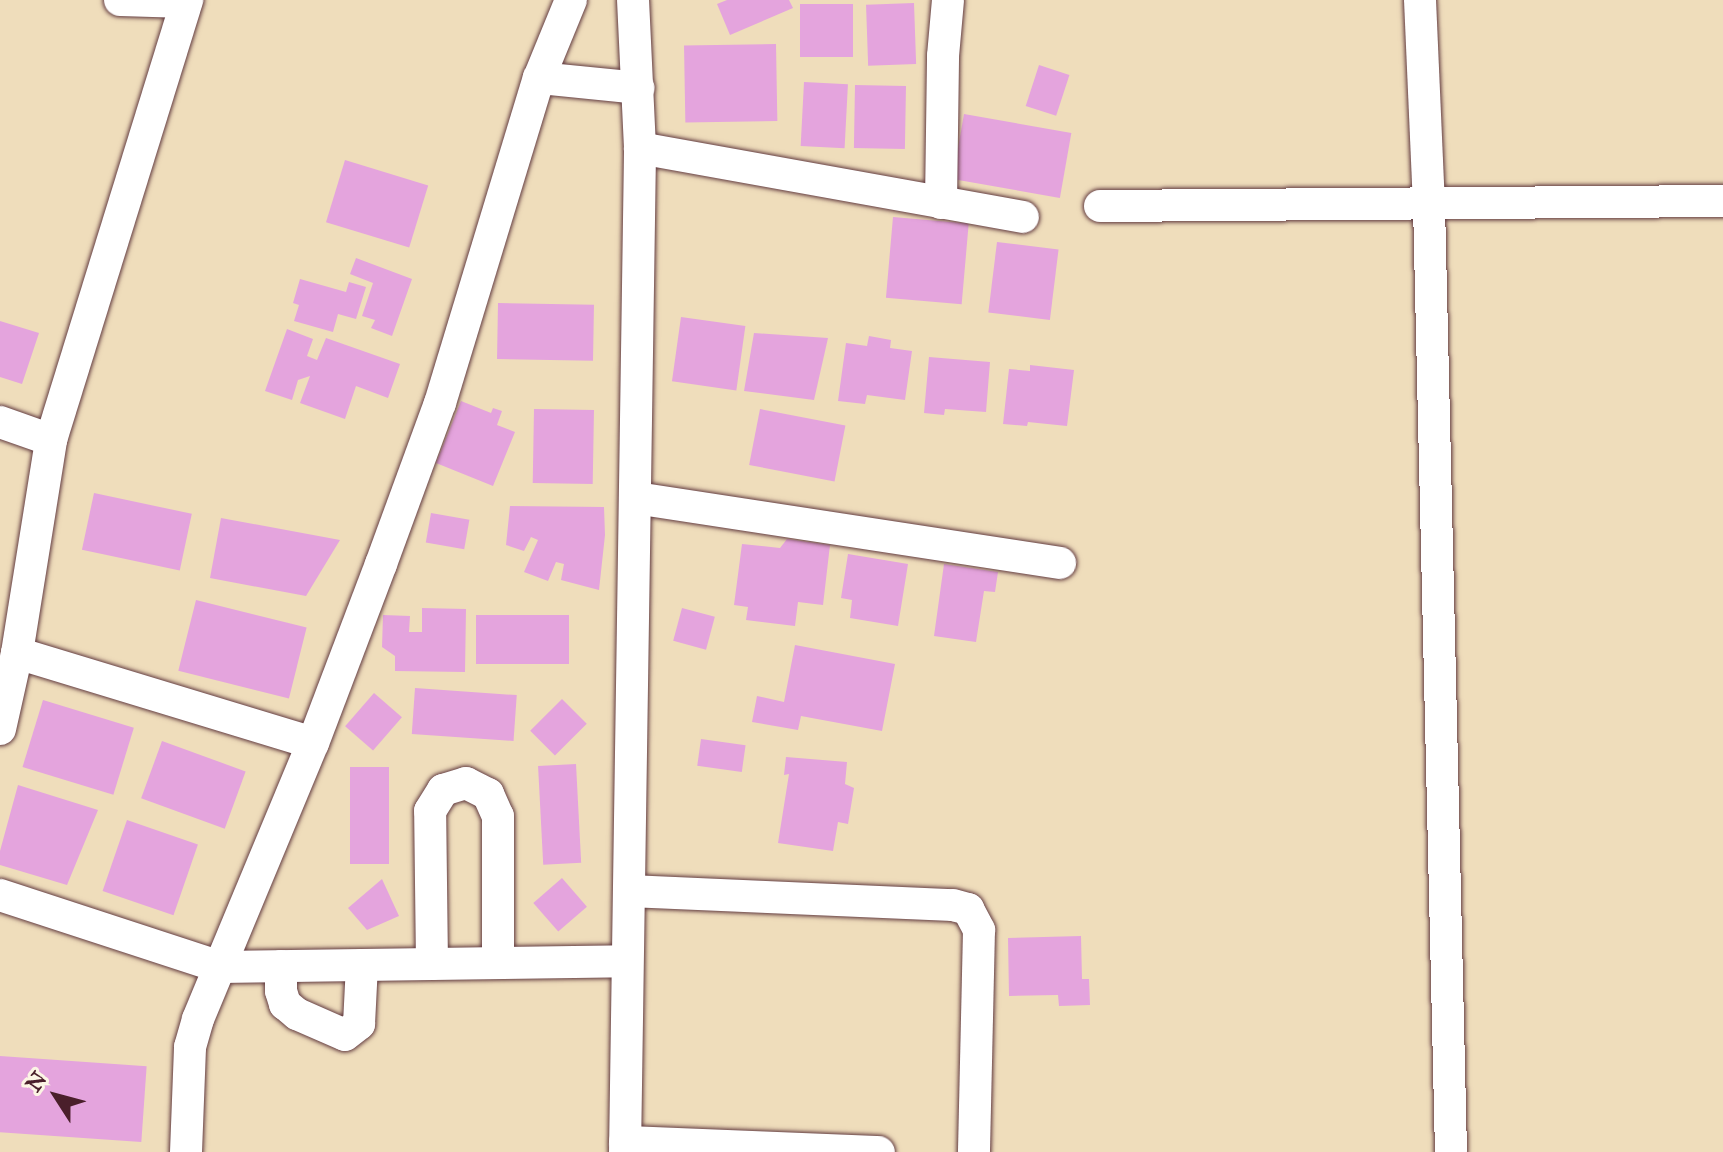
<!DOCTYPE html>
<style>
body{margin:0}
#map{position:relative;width:1723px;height:1152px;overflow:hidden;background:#efddbb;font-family:"IM FELL Great Primer",serif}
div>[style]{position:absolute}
.building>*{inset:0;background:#e4a4dd;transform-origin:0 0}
.roads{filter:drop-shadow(0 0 2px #633c41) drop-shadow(0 0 2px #633c41)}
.minor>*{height:32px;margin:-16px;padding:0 16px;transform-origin:16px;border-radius:16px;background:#fff}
span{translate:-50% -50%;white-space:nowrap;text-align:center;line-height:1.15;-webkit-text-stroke:6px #fcf5e5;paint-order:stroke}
.north{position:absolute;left:16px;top:1056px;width:80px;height:80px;-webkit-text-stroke:6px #fcf5e5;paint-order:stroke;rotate:306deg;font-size:22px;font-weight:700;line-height:32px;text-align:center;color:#4a1f2b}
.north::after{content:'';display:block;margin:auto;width:28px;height:36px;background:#4a1f2b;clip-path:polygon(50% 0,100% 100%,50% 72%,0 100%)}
</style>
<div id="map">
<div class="building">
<div style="clip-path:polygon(727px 0,789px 0,793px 8px,730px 35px,717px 4px)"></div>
<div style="left:914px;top:3px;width:61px;height:48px;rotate:88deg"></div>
<div style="left:853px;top:4px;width:53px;height:53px;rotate:90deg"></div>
<div style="left:776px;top:44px;width:77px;height:92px;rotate:89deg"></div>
<div style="left:1039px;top:65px;width:32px;height:43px;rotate:18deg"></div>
<div style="left:804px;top:82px;width:44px;height:64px;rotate:3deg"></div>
<div style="left:855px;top:85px;width:51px;height:63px;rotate:1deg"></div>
<div style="left:964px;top:114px;width:109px;height:66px;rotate:10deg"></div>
<div style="left:345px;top:160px;width:87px;height:65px;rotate:17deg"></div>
<div style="left:893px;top:217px;width:76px;height:81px;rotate:5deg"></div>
<div style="left:997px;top:242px;width:62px;height:71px;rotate:7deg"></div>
<div style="clip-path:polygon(356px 258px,412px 279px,392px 336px,371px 328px,375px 320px,362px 316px,373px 283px,350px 274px)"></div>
<div style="clip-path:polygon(300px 279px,346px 292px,349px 282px,366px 287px,356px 319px,338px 314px,333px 332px,294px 321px,299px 305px,293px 303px)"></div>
<div style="left:498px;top:303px;width:96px;height:56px;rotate:1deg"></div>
<div style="left:681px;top:317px;width:65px;height:65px;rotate:8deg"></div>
<div style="clip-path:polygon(0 321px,39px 333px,22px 384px,0 377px)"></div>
<div style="clip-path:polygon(287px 329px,313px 339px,307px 356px,317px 360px,326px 338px,400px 364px,388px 398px,356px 386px,345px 419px,300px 403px,310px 376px,298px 380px,292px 400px,265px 391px)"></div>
<div style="clip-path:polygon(754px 333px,828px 338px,814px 400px,744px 391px)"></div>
<div style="clip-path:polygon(869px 336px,891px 340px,890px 348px,912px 351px,905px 400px,867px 395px,865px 404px,838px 401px,846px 343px,867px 346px)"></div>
<div style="clip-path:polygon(929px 357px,990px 362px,986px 412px,945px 409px,944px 415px,924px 413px)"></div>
<div style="clip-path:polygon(1030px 365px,1074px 370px,1067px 426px,1028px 422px,1027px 426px,1003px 424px,1009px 369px,1030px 371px)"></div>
<div style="clip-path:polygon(461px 401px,491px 413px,493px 408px,502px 411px,497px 425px,515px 432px,493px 486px,436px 463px)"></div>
<div style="left:534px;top:409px;width:60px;height:74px;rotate:1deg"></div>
<div style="left:760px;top:409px;width:87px;height:57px;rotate:11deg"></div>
<div style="left:94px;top:493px;width:100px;height:58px;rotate:12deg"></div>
<div style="clip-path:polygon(510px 506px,604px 507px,605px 535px,599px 590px,561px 580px,564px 564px,556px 562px,548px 581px,524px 572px,538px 540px,531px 537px,524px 551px,506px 545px)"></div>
<div style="left:431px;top:513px;width:39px;height:30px;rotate:10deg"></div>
<div style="clip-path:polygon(221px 518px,340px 540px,306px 596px,210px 578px)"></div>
<div style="clip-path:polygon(787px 539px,830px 545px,823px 605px,798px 602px,795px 626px,746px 620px,748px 607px,734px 605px,742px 544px,780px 548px)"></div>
<div style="clip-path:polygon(848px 554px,908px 564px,898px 626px,850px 618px,852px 600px,841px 598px)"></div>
<div style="clip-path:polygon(944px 564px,998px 572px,995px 592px,984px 591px,976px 642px,934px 636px)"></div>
<div style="left:196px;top:600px;width:114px;height:73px;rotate:14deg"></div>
<div style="clip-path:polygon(422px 608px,466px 609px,465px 672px,395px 671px,395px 656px,382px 647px,383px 615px,410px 616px,409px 632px,422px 632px)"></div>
<div style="left:682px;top:608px;width:34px;height:34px;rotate:15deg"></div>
<div style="left:569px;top:615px;width:49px;height:93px;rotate:90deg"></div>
<div style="clip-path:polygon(795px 645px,895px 664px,882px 731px,801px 716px,798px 730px,752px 722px,757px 696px,784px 702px)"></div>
<div style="left:415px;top:688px;width:102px;height:46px;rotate:4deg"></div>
<div style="left:374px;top:693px;width:37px;height:44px;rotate:41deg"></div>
<div style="left:562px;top:699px;width:35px;height:45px;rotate:45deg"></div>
<div style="left:43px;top:700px;width:95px;height:70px;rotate:17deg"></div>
<div style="left:701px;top:739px;width:45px;height:27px;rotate:8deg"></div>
<div style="left:162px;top:741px;width:89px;height:61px;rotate:20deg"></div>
<div style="clip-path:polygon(786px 757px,847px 762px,845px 784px,854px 788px,848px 824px,838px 822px,833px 851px,778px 843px,789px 774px,784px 775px)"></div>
<div style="left:576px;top:764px;width:99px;height:38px;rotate:87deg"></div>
<div style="left:350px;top:767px;width:39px;height:97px"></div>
<div style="clip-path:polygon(18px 785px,98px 810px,67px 885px,0 865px,0 851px)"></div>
<div style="left:127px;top:820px;width:75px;height:75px;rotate:19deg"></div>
<div style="left:562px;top:878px;width:38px;height:38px;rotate:49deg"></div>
<div style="clip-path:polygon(382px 879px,399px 916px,367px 930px,348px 908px)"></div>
<div style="clip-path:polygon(1081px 936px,1082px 979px,1089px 979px,1090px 1005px,1059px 1006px,1058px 995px,1009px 996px,1008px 938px)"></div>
<div style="left:0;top:1056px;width:147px;height:76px;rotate:4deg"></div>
</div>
<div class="roads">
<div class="minor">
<div style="left:120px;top:0;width:66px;rotate:1.7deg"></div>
<div style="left:1420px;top:0;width:205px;rotate:87.5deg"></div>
<div style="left:1429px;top:205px;width:947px;rotate:88.67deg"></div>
<div style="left:539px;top:78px;width:100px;rotate:5.7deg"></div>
<div style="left:640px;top:148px;width:389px;rotate:10.2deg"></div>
<div style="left:941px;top:203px;width:147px;rotate:-89.2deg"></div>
<div style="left:943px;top:56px;width:56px;rotate:-84.9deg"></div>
<div style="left:1100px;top:206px;width:623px;rotate:-0.46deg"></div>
<div style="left:0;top:422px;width:54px;rotate:19.4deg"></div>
<div style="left:636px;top:498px;width:429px;rotate:8.7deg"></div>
<div style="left:17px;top:653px;width:309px;rotate:16.9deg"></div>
<div style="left:0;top:729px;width:78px;rotate:-77.4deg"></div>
<div style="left:17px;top:653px;width:216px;rotate:-80.9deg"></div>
<div style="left:51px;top:440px;width:461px;rotate:-72.8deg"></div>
<div style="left:629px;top:891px;width:324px;rotate:2.5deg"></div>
<div style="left:953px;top:905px;width:16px;rotate:15deg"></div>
<div style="left:968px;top:909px;width:24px;rotate:62deg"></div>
<div style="left:979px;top:930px;width:222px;rotate:91.3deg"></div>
<div style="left:0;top:895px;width:231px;rotate:18.1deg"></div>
<div style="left:220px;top:967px;width:407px;rotate:-0.8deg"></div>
<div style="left:432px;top:964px;width:153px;rotate:-90.7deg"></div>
<div style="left:430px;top:811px;width:25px;rotate:-58deg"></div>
<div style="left:443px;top:790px;width:24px;rotate:-17deg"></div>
<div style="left:466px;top:783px;width:25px;rotate:27deg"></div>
<div style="left:488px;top:794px;width:24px;rotate:66deg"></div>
<div style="left:498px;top:816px;width:147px;rotate:90deg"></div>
<div style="left:281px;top:966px;width:25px;rotate:90deg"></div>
<div style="left:281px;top:991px;width:14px;rotate:73deg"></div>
<div style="left:285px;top:1004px;width:16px;rotate:40deg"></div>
<div style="left:297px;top:1014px;width:52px;rotate:23.6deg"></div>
<div style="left:345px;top:1035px;width:18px;rotate:-38deg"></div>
<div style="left:359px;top:1024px;width:59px;rotate:-87.1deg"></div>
<div style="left:625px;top:1142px;width:254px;rotate:2.3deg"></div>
<div style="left:186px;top:1152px;width:105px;rotate:-87.8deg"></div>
<div style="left:190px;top:1047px;width:29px;rotate:-74deg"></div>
<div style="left:198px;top:1019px;width:299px;rotate:-67.4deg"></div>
<div style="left:313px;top:743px;width:191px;rotate:-69.2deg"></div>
<div style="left:381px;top:564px;width:171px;rotate:-69.9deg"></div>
<div style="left:440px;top:403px;width:340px;rotate:-73.1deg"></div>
<div style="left:539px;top:78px;width:84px;rotate:-67.7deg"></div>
<div style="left:625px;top:1152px;width:1004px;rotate:-89.14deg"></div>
<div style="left:640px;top:148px;width:148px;rotate:-92.7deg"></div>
</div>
</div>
<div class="north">N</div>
</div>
